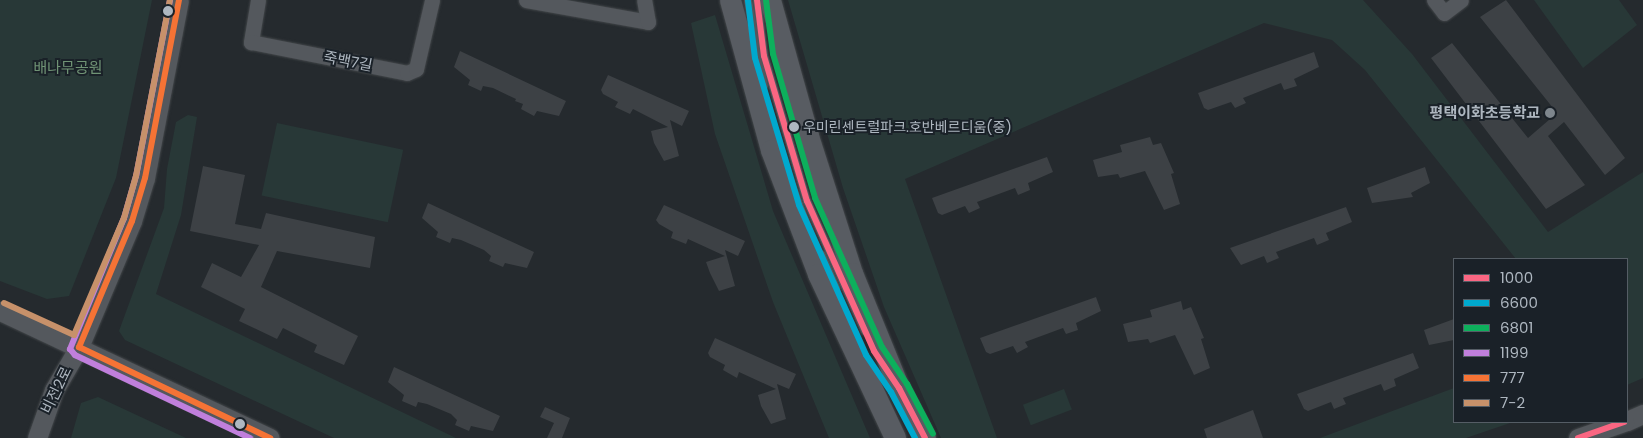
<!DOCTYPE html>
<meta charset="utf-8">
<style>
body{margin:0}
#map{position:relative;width:1643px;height:438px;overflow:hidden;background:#252a2e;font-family:Poppins,"Noto Sans KR",sans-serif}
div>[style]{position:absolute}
.green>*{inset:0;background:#283837;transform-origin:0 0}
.building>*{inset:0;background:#3d4145}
.roads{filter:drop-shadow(0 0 1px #424649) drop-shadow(0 0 1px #424649)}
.service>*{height:8px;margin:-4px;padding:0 4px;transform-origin:4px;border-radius:4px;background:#54585d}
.minor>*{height:15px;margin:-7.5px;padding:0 7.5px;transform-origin:7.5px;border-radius:7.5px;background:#54585d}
.tertiary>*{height:19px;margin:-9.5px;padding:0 9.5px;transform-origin:9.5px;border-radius:9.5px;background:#54585d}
.secondary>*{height:21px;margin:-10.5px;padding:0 10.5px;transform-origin:10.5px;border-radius:10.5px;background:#585c62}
.bus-1>*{height:6px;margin:-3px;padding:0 3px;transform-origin:3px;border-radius:3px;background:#fa6682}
.bus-2>*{height:6px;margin:-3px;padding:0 3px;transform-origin:3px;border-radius:3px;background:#00a9ce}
.bus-3>*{height:6px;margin:-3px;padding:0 3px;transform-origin:3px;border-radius:3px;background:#0daf5c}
.bus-4>*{height:6px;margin:-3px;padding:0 3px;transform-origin:3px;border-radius:3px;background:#c07fdc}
.bus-5>*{height:6px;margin:-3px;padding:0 3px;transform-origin:3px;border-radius:3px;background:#f57335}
.bus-6>*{height:6px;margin:-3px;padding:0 3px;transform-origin:3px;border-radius:3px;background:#c7916a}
.dots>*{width:14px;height:14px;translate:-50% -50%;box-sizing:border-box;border:2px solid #1a2128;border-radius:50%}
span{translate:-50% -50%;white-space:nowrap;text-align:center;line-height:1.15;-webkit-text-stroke:4px #1a2128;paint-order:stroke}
.bus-label{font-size:14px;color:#aeb7c0}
.left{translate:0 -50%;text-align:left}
.street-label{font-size:15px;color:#aeb7c0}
.park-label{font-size:15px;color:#709375}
.poi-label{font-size:15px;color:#aeb7c0;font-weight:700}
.right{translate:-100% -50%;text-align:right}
.legend{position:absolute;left:1453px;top:258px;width:175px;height:165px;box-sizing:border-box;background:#1a2128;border:1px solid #555d65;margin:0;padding:6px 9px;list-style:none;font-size:15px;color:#aeb7c0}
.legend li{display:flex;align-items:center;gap:10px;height:25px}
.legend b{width:25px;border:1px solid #555d65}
</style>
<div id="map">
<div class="green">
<div style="clip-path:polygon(0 0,152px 0,116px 178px,69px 296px,47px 299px,0 281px)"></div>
<div style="clip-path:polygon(788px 0,1363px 0,1412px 54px,1548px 232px,1643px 172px,1643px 378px,1627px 385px,1627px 259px,1516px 259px,1365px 70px,1332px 40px,1264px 23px,905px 179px,997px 438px,941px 438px,884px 307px,843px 188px)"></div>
<div style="clip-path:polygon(1534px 0,1619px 0,1637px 25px,1583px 68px)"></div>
<div style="clip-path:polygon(715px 15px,773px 211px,870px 438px,829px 438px,773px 302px,715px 134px,691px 23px)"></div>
<div style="clip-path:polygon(188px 115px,197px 117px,181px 215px,156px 294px,456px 438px,334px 438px,125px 340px,119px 331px,164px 208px,167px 169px,176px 122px)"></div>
<div style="left:277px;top:123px;width:129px;height:74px;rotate:12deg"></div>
<div style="clip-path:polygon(1454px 388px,1454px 422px,1513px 422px,1466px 438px,1320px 438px)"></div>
<div style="left:1064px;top:389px;width:22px;height:44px;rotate:69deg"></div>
<div style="clip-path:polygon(98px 397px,186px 438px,71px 438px,81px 403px)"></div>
</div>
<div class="building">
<div style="clip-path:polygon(1506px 0,1625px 158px,1605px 175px,1564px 122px,1548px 136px,1585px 185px,1546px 209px,1431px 58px,1452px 43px,1528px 138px,1557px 113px,1480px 17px)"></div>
<div style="clip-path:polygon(460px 51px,566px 101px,559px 116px,537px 111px,534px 116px,521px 109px,523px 104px,515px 101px,516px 99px,493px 88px,483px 86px,481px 91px,468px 85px,470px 80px,454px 67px)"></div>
<div style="clip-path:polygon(1314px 52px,1319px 67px,1294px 79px,1297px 86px,1284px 90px,1281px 83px,1243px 98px,1246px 103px,1235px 108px,1231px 102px,1208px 110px,1204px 108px,1198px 93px)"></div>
<div style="clip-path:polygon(608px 75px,689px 111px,682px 126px,670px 120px,679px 156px,664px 161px,654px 143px,651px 131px,668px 127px,633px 109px,630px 114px,615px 107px,618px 102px,603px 94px,601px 90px)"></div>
<div style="clip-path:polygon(1150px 137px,1153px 145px,1161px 143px,1174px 173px,1171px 174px,1180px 204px,1164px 210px,1145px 171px,1120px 178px,1118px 174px,1098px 177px,1093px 160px,1122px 152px,1120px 145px)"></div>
<div style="clip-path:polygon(1047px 157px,1053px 172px,1028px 183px,1030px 190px,1018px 195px,1015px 188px,977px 202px,980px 208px,969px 213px,965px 206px,942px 215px,938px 213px,932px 198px)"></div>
<div style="clip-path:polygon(203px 166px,245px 175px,235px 224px,261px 229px,266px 213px,375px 237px,370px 268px,277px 251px,261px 287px,358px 336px,344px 365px,314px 352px,317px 345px,283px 328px,277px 339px,239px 321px,245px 309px,201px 287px,212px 263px,241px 277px,259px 245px,190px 231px)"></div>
<div style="clip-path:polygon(1425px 167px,1430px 183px,1411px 193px,1413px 197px,1372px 203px,1367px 188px)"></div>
<div style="clip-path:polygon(428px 203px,534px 252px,527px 268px,505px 263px,503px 267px,489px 261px,491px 256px,484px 250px,461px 240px,452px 238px,450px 243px,436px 237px,438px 232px,422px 218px)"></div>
<div style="clip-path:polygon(664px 205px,745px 241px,738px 256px,725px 250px,735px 286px,719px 291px,710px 273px,706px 262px,725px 256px,688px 239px,686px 244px,671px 238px,673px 232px,659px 224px,656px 220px)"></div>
<div style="clip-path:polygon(1346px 207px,1352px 222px,1326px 233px,1329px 240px,1317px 245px,1314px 238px,1276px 252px,1279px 258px,1267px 263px,1264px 256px,1241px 265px,1230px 248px)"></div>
<div style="clip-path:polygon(1096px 297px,1101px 311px,1076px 323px,1078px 330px,1066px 334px,1063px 328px,1025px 342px,1028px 347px,1017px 353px,1013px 346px,990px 354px,986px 352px,980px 338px)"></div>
<div style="clip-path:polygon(1181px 301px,1183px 310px,1191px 307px,1204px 338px,1201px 339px,1210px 368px,1194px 375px,1175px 335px,1150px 343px,1148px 339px,1128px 342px,1123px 324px,1152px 317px,1150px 310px)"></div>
<div style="clip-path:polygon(1454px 319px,1454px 340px,1429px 345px,1424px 330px)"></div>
<div style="clip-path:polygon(715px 338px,796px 374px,789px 389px,777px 384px,786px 419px,771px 424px,761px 406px,758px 395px,776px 389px,739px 372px,737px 378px,723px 370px,725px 365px,710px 357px,708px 353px)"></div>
<div style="clip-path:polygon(1413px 353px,1419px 368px,1394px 379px,1396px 386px,1384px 391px,1381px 384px,1343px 398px,1346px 404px,1334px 409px,1331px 402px,1308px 411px,1304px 409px,1297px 394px)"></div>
<div style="clip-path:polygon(394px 367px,500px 416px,493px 431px,471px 426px,469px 431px,455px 425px,457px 420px,451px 414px,427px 404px,418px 402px,416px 407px,402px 401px,404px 395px,388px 382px)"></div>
<div style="clip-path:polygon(545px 407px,570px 418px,562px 438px,547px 438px,554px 423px,540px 417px)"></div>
<div style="clip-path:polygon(1253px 410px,1263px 438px,1207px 438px,1204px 429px)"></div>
</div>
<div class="roads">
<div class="service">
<div style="left:748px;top:0;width:87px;rotate:79.5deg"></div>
<div style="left:757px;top:0;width:56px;rotate:82.9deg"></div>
<div style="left:764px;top:56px;width:151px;rotate:73.5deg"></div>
<div style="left:807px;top:201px;width:142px;rotate:66deg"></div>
<div style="left:822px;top:255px;width:36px;rotate:67deg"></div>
</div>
<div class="minor">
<div style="left:258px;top:0;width:43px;rotate:99.5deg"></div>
<div style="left:251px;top:42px;width:159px;rotate:11.2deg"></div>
<div style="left:407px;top:73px;width:10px;rotate:-24deg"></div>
<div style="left:416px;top:69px;width:71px;rotate:-76.9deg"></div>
<div style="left:526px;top:0;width:124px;rotate:10.2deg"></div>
<div style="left:648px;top:22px;width:22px;rotate:-100deg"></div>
<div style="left:1434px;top:0;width:16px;rotate:52deg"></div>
<div style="left:1444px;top:13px;width:21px;rotate:-37deg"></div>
</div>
<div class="tertiary">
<div style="left:0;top:311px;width:298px;rotate:25.2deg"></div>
<div style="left:1627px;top:421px;width:17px;rotate:-24deg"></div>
<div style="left:37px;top:438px;width:51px;rotate:-70.5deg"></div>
<div style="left:54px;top:390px;width:50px;rotate:-59.8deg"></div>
<div style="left:79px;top:347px;width:137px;rotate:-67.2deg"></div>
<div style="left:132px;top:221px;width:45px;rotate:-73.2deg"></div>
<div style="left:145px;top:178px;width:181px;rotate:-79.2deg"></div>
<div style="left:1578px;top:438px;width:49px;rotate:-19.2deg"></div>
</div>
<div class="secondary">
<div style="left:730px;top:0;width:156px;rotate:74.7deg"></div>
<div style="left:771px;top:150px;width:133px;rotate:69.2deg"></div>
<div style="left:818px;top:274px;width:181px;rotate:64.8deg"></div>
<div style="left:770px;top:0;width:141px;rotate:74.4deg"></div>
<div style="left:808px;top:136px;width:144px;rotate:72.2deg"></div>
<div style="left:852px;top:273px;width:124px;rotate:67.8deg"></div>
<div style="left:899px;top:388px;width:56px;rotate:62.5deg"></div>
</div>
</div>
<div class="bus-1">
<div style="left:757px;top:0;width:56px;rotate:82.9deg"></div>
<div style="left:764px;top:56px;width:151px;rotate:73.5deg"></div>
<div style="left:807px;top:201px;width:164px;rotate:65.9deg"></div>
<div style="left:874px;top:351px;width:45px;rotate:56deg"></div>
<div style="left:899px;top:388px;width:56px;rotate:62.5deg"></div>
<div style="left:1578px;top:438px;width:49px;rotate:-19.2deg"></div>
</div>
<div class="bus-2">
<div style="left:748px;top:1px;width:57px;rotate:83deg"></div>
<div style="left:755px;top:58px;width:153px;rotate:73.3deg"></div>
<div style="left:799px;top:205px;width:164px;rotate:65.9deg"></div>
<div style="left:866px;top:355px;width:45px;rotate:56deg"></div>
<div style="left:891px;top:392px;width:52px;rotate:62.4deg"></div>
</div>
<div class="bus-3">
<div style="left:766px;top:0;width:54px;rotate:82.6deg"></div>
<div style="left:773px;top:54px;width:150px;rotate:73.7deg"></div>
<div style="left:815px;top:198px;width:163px;rotate:65.8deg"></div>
<div style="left:882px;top:347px;width:45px;rotate:56deg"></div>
<div style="left:907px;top:384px;width:56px;rotate:62.5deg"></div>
</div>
<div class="bus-4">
<div style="left:170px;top:0;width:179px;rotate:100.9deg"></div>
<div style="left:136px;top:176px;width:44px;rotate:105.9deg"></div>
<div style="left:124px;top:218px;width:142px;rotate:112.4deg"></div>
<div style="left:70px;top:349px;width:8px;rotate:50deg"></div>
<div style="left:75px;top:355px;width:194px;rotate:25.4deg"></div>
</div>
<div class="bus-5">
<div style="left:179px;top:0;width:181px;rotate:100.8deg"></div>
<div style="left:145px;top:178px;width:45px;rotate:106.8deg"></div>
<div style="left:132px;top:221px;width:137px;rotate:112.8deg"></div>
<div style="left:79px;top:347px;width:212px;rotate:25.5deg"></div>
</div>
<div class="bus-6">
<div style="left:4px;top:303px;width:77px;rotate:24.6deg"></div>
<div style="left:74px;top:335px;width:127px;rotate:-66.9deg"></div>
<div style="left:124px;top:218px;width:44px;rotate:-74.1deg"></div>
<div style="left:136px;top:176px;width:179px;rotate:-79.1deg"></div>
</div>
<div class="dots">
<div style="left:168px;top:11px;background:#aeb7c0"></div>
<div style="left:1550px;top:113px;background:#7e868d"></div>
<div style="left:794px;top:127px;background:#aeb7c0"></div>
<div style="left:240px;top:424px;background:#aeb7c0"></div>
</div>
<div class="bus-label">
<span class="left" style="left:803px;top:127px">우미린센트럴파크.호반베르디움(중)</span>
</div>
<div class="street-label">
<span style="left:348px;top:61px;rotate:11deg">죽백7길</span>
<span style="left:56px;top:390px;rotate:-64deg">비전2로</span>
</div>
<div class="park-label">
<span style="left:68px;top:68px">배나무공원</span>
</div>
<div class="poi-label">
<span class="right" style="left:1540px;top:113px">평택이화초등학교</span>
</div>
<ul class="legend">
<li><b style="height:6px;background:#fa6682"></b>1000</li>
<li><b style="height:6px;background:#00a9ce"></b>6600</li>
<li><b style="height:6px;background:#0daf5c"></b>6801</li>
<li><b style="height:6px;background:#c07fdc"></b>1199</li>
<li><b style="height:6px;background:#f57335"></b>777</li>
<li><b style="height:6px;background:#c7916a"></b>7-2</li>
</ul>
</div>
